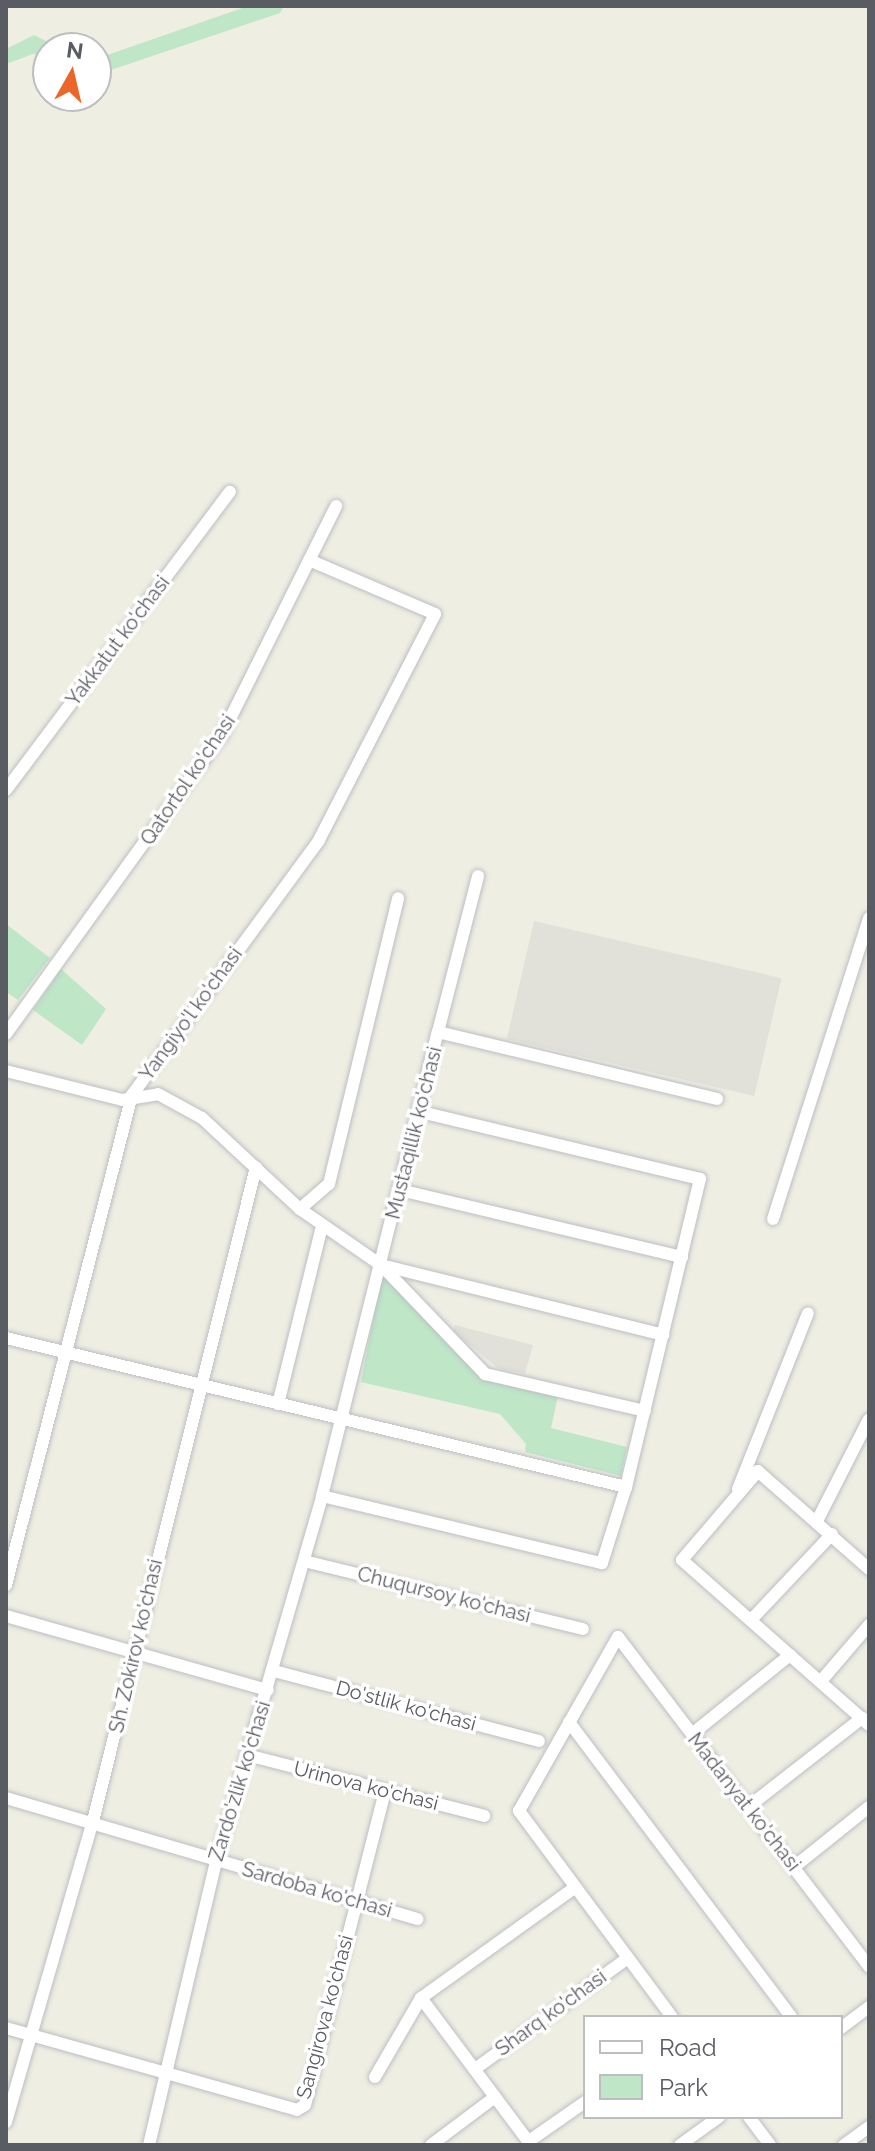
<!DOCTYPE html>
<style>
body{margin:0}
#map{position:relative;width:875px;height:2151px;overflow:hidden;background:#eeeee2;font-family:Raleway,sans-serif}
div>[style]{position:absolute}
.industrial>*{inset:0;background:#e1e1da;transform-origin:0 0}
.green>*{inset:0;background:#bee6c7}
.roads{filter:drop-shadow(0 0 2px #bcbec4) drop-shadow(0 0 2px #bcbec4)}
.minor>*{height:12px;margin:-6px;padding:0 6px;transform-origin:6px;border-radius:6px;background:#fff}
span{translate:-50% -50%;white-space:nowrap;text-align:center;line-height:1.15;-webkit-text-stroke:7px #fff;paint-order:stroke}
.street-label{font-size:20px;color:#5a5c63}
.frame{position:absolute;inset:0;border:8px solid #5a5c63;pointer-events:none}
.legend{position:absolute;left:583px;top:2015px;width:260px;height:104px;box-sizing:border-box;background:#fff;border:2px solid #bdbec1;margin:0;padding:10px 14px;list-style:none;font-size:24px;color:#5a5c63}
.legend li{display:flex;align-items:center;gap:16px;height:40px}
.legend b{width:40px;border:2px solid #bdbec1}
.north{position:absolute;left:32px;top:32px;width:80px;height:80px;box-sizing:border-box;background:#fff;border:2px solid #bdbec1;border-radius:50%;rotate:8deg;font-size:22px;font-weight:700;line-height:32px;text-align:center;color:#5a5c63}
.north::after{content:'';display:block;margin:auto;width:28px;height:36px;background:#ed6629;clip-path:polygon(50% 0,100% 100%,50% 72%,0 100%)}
</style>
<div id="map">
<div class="industrial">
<div style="left:534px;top:921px;width:254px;height:121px;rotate:13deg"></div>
<div style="clip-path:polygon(455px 1325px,533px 1345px,525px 1374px,498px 1368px,453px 1331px)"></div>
</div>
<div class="green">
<div style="clip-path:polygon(248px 6px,284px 6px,280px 13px,96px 75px,96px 59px)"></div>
<div style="clip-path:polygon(34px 35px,60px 48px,48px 48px,48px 57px,33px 54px,6px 64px,6px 49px)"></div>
<div style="clip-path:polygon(6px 924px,50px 958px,18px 1000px,6px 992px)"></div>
<div style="clip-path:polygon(61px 969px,106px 1009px,82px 1045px,33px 1010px)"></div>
<div style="clip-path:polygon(382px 1272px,484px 1378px,558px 1396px,551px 1428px,627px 1447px,621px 1476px,525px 1452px,526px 1444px,500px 1414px,361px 1382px)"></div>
</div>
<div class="roads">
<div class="minor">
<div style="left:6px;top:790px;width:373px;rotate:-53.1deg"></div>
<div style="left:438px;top:1032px;width:161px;rotate:-75.6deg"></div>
<div style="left:6px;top:1034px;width:369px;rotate:-54.2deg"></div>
<div style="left:222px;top:735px;width:256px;rotate:-63.5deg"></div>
<div style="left:6px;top:1071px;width:120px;rotate:14deg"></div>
<div style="left:122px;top:1100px;width:36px;rotate:-9deg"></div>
<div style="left:158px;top:1094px;width:50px;rotate:28.6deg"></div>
<div style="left:202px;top:1118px;width:134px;rotate:42.9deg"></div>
<div style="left:300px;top:1209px;width:98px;rotate:34.7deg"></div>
<div style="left:381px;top:1265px;width:151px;rotate:46.3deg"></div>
<div style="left:485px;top:1374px;width:164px;rotate:13deg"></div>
<div style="left:400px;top:1190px;width:290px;rotate:13.4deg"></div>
<div style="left:300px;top:1209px;width:38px;rotate:-41deg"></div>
<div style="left:329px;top:1184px;width:294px;rotate:-76.4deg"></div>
<div style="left:773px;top:1219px;width:316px;rotate:-72.3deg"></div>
<div style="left:381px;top:1265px;width:291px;rotate:13.9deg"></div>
<div style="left:6px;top:1338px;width:638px;rotate:13.51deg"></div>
<div style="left:278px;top:1404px;width:183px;rotate:-76.1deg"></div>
<div style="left:738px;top:1489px;width:189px;rotate:-68.3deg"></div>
<div style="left:322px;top:1496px;width:288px;rotate:13.5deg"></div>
<div style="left:602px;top:1563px;width:80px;rotate:-72.5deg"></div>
<div style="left:626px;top:1487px;width:317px;rotate:-76.5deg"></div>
<div style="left:700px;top:1179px;width:288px;rotate:-166.5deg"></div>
<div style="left:817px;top:1521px;width:114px;rotate:-63deg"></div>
<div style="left:304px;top:1561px;width:287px;rotate:13.7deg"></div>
<div style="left:869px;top:1569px;width:148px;rotate:-138.6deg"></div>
<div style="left:758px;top:1471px;width:117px;rotate:130.5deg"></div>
<div style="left:682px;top:1560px;width:249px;rotate:41.4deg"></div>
<div style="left:6px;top:1585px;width:506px;rotate:-75.58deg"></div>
<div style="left:132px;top:1095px;width:316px;rotate:-53.7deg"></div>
<div style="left:319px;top:840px;width:254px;rotate:-62.8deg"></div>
<div style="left:435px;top:614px;width:137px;rotate:-156.8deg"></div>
<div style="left:6px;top:1616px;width:272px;rotate:15.8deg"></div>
<div style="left:751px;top:1620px;width:118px;rotate:-46.7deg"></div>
<div style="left:274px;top:1671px;width:274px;rotate:14.8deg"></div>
<div style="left:821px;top:1681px;width:74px;rotate:-49.4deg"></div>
<div style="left:569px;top:1722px;width:369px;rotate:53deg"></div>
<div style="left:692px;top:1734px;width:126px;rotate:-38.9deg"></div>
<div style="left:247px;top:1755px;width:245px;rotate:14.4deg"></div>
<div style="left:6px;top:1798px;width:429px;rotate:16.4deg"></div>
<div style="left:748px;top:1807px;width:145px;rotate:-38deg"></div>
<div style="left:794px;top:1867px;width:96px;rotate:-38.7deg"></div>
<div style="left:421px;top:1998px;width:184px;rotate:53.2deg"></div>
<div style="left:672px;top:2017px;width:257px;rotate:-126.6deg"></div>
<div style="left:519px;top:1811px;width:200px;rotate:-60.4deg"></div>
<div style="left:618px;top:1637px;width:415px;rotate:52.7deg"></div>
<div style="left:6px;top:2028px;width:302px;rotate:15.7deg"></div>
<div style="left:297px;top:2110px;width:9px;rotate:-32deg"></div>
<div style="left:305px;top:2105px;width:324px;rotate:-75.7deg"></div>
<div style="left:841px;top:2028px;width:35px;rotate:-37deg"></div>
<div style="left:475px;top:2069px;width:189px;rotate:-36deg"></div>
<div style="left:375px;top:2077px;width:91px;rotate:-59.8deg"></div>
<div style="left:421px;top:1998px;width:188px;rotate:-35.7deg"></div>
<div style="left:749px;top:2117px;width:35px;rotate:53deg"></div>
<div style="left:6px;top:2122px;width:309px;rotate:-73.9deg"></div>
<div style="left:92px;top:1825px;width:678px;rotate:-76deg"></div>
<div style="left:529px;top:2141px;width:68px;rotate:-34.9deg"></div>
<div style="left:149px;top:2145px;width:291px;rotate:-76.7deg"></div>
<div style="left:216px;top:1862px;width:381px;rotate:-73.8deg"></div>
<div style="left:322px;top:1496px;width:478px;rotate:-76deg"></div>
<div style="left:438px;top:1032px;width:287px;rotate:13.5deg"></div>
<div style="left:431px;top:2145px;width:80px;rotate:-36.9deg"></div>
<div style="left:680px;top:2145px;width:48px;rotate:-35.7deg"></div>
<div style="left:844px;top:2145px;width:31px;rotate:-36deg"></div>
</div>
</div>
<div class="street-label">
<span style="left:118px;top:641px;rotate:-53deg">Yakkatut ko'chasi</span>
<span style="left:188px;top:780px;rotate:-56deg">Qatortol ko'chasi</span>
<span style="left:191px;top:1014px;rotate:-54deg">Yangiyo'l ko'chasi</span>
<span style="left:414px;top:1133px;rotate:-76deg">Mustaqillik ko'chasi</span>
<span style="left:444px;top:1595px;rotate:14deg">Chuqursoy ko'chasi</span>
<span style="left:136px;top:1646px;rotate:-77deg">Sh. Zokirov ko'chasi</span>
<span style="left:406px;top:1706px;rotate:15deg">Do'stlik ko'chasi</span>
<span style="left:240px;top:1781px;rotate:-73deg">Zardo'zlik ko'chasi</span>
<span style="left:366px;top:1786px;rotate:14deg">Urinova ko'chasi</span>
<span style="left:744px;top:1802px;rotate:52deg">Madanyat ko'chasi</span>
<span style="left:317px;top:1890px;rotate:16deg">Sardoba ko'chasi</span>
<span style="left:551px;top:2013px;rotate:-36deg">Sharq ko'chasi</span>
<span style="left:325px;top:2017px;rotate:-75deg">Sangirova ko'chasi</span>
</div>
<div class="frame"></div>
<ul class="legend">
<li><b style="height:10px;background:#fff"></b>Road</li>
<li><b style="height:22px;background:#bee6c7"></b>Park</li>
</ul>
<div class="north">N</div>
</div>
